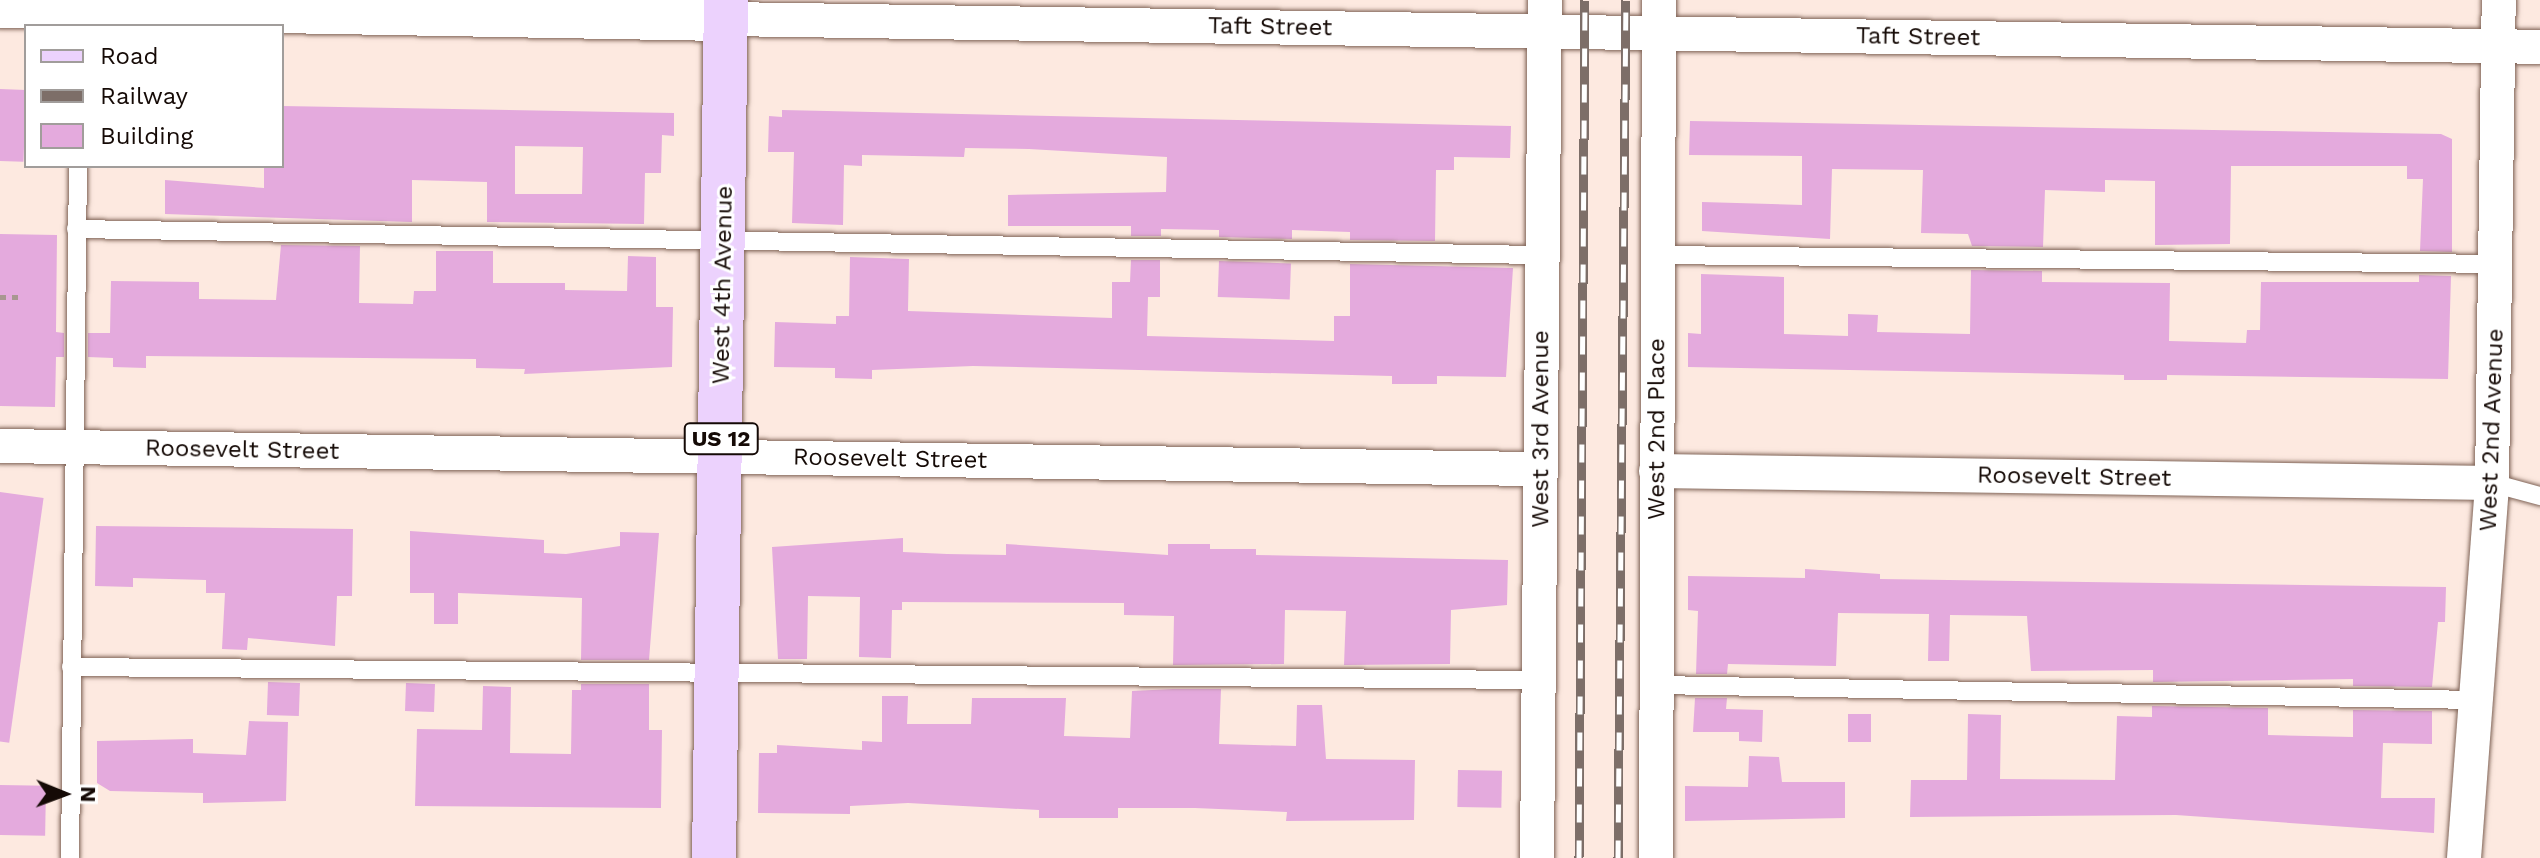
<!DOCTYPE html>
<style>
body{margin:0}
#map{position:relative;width:2540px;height:858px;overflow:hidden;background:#fde9e0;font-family:"Work Sans",sans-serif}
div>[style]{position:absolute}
.building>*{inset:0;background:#e4aadd;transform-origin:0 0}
.path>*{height:5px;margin-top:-2.5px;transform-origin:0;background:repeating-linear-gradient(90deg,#a89790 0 6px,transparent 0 12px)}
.roads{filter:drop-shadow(0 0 2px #7f6356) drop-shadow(0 0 2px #7f6356)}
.service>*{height:18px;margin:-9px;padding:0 9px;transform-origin:9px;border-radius:9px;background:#fff}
.minor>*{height:34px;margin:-17px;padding:0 17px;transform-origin:17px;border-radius:17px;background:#fff}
.tertiary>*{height:44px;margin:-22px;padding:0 22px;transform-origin:22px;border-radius:22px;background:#fff}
.primary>*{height:44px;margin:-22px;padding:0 22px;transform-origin:22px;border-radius:22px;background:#ecd2fd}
.rail>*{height:9px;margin-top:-4.5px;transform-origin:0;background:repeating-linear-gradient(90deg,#fff 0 18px,#7d6e68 0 36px);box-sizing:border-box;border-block:2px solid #7d6e68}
span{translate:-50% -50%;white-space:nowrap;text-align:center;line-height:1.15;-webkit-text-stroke:6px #fff;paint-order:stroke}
.shield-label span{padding:2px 6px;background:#fff;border:2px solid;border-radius:6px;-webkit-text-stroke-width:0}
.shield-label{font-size:22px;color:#150a06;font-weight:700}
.street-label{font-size:24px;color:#150a06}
.legend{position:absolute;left:24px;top:24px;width:260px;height:144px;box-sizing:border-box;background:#fff;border:2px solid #a19d9b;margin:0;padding:10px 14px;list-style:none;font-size:24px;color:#150a06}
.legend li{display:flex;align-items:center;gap:16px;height:40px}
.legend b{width:40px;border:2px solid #a19d9b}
.north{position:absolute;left:24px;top:754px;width:80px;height:80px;-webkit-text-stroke:6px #fff;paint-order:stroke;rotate:91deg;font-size:22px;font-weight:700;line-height:32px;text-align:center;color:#150a06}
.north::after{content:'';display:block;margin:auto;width:28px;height:36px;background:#150a06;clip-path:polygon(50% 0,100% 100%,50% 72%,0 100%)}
</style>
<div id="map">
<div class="building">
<div style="left:0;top:89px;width:26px;height:72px;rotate:2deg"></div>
<div style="clip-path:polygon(evenodd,282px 106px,674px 113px,674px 136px,662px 135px,661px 173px,645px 173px,644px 224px,487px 222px,487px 182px,412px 180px,412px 222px,165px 214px,165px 180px,264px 188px,264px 166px,282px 166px,282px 106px,515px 146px,583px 147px,582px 194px,515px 194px,515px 146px)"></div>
<div style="clip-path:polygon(782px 110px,1511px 126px,1510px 158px,1454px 157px,1454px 170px,1436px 170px,1435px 241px,1350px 240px,1350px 232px,1292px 230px,1292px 239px,1219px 237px,1219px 230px,1161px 229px,1161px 236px,1131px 236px,1131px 226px,1008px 226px,1008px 195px,1166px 192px,1167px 157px,1029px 149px,965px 148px,964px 157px,862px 155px,862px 166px,844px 165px,843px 225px,792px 223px,794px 152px,768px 152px,769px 116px,782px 117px)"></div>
<div style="clip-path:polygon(1690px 121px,2441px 134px,2452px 139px,2452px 252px,2420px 251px,2423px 179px,2407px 179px,2407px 166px,2231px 166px,2230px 244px,2155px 245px,2155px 181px,2105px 180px,2105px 192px,2045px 190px,2043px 247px,1972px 246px,1968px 234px,1921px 233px,1923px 170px,1832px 169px,1830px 239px,1702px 231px,1702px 202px,1802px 205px,1802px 156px,1689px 155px)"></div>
<div style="clip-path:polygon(0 234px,57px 235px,56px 332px,64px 333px,64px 357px,56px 357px,55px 407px,0 406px)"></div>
<div style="clip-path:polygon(281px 245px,360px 246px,359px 303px,413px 304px,414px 291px,436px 291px,436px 251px,493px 251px,493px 283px,565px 283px,565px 290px,627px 291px,628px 256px,656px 257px,656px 307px,673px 307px,672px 367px,524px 374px,525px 369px,476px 368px,476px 359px,146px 356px,146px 368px,113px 367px,113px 358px,88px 357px,88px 333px,110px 333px,111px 281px,199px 282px,199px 299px,276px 300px)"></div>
<div style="clip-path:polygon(850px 257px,909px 259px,908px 311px,1112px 318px,1112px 282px,1130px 282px,1131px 260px,1160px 260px,1160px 297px,1148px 297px,1147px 336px,1334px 341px,1334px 316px,1350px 316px,1350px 264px,1513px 268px,1506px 377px,1437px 376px,1437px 384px,1392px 384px,1392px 376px,973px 366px,872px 370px,872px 379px,835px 378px,835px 368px,774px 367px,775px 322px,836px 324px,836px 316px,849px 316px)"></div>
<div style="left:1219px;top:261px;width:72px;height:36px;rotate:2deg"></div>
<div style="clip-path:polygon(1971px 270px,2042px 271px,2042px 282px,2170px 283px,2169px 341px,2246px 343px,2247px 330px,2260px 330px,2261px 282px,2419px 282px,2419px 275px,2451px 276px,2448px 379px,2167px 375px,2167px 380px,2124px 380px,2124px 375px,1688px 367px,1688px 333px,1701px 334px,1701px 274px,1784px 277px,1784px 334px,1848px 336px,1848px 314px,1878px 315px,1877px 332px,1970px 334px)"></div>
<div style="left:0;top:492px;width:44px;height:247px;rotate:8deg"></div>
<div style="clip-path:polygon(96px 526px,353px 529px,352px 596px,337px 596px,335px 646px,248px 638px,247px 650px,222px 649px,225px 593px,206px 593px,206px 580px,133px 578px,133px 587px,95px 586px)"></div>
<div style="clip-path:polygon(410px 531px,544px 540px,544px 553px,566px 554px,620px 546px,620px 532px,659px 533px,649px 660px,581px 660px,582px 598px,458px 593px,458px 624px,434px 624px,434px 593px,410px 593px)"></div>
<div style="clip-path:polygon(903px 538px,903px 552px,947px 554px,1006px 555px,1006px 544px,1168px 555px,1168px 544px,1210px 544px,1210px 549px,1256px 549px,1256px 555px,1508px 560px,1507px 605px,1451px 610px,1450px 664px,1344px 665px,1346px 611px,1285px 610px,1284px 664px,1173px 665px,1174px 616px,1124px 615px,1124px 603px,902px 602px,902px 610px,892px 610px,891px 658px,859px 657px,860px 597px,808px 596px,807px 659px,778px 659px,772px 547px)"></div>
<div style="clip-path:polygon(1805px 569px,1880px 574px,1880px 579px,2446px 587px,2445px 622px,2438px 622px,2432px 687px,2353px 686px,2353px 679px,2153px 682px,2153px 670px,2031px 671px,2027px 616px,1950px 615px,1949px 661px,1928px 661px,1929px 614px,1838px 613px,1836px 666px,1728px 664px,1727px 674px,1696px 674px,1698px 611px,1688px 610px,1688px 576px,1805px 578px)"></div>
<div style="left:268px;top:682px;width:32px;height:33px;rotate:2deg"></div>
<div style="left:406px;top:683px;width:29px;height:28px;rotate:2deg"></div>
<div style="clip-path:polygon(581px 684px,649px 684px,649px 730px,662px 730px,661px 808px,415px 806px,417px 729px,482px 730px,483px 686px,511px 687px,510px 753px,571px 754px,572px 690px,581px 690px)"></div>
<div style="clip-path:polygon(1173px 689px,1221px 689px,1219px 744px,1296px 746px,1297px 705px,1322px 705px,1326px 759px,1415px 760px,1414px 820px,1286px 821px,1287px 812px,1195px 808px,1118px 808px,1118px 818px,1039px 818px,1039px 810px,908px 803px,850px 806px,850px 814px,758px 813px,759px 753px,777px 753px,777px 745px,862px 750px,862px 741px,882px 742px,882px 696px,908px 696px,907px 724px,971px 724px,972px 698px,1066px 698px,1064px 736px,1130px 738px,1132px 691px)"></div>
<div style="clip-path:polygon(1695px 698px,1727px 698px,1726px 709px,1763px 710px,1762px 742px,1739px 741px,1739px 732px,1693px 732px)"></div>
<div style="clip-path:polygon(2152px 706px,2268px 708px,2268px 735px,2353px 737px,2353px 710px,2432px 711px,2432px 744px,2383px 743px,2381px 798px,2435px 798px,2434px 833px,2176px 815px,1910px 817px,1911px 780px,1967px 780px,1968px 714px,2001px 715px,2000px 779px,2115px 780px,2117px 716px,2152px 717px)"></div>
<div style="left:1848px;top:714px;width:23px;height:28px"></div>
<div style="clip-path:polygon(249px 721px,288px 722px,286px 801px,203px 803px,203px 793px,110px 791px,97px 783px,97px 741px,193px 739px,193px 753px,246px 755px)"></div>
<div style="clip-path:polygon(1749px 756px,1779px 757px,1782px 782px,1845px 782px,1845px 818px,1685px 821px,1685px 786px,1748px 787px)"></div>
<div style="left:1458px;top:770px;width:44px;height:37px;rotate:1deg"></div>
<div style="left:0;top:785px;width:46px;height:50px;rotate:1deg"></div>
</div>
<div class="path">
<div style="left:0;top:297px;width:24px"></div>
</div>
<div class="roads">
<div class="service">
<div style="left:76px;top:229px;width:1466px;rotate:1.02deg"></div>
<div style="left:1657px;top:255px;width:840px;rotate:0.61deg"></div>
<div style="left:2492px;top:483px;width:50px;rotate:15.2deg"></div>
<div style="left:71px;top:667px;width:1468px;rotate:0.51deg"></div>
<div style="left:1657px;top:685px;width:821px;rotate:1.05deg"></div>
<div style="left:70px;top:858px;width:692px;rotate:-89.34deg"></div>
</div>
<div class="minor">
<div style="left:726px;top:19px;width:1814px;rotate:0.88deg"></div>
<div style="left:0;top:446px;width:1541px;rotate:0.86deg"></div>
<div style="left:1656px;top:471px;width:836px;rotate:0.82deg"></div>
<div style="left:1537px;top:858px;width:858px;rotate:-89.47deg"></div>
<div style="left:1656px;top:858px;width:858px;rotate:-89.8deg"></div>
<div style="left:2464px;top:858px;width:376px;rotate:-85.7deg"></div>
<div style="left:2492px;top:483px;width:483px;rotate:-89.2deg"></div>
</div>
<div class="tertiary">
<div style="left:0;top:6px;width:726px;rotate:1.03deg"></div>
</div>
<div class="primary">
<div style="left:714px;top:858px;width:858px;rotate:-89.2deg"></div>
</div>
</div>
<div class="rail">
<div style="left:1579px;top:858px;width:858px;rotate:-89.6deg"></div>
<div style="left:1618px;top:858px;width:858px;rotate:-89.47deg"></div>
</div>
<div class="shield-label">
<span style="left:721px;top:439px">US 12</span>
</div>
<div class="street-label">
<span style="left:1270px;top:27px;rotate:1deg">Taft Street</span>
<span style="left:1918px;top:37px;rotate:1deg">Taft Street</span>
<span style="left:723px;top:285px;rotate:-89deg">West 4th Avenue</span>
<span style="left:1541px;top:429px;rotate:-90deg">West 3rd Avenue</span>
<span style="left:1657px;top:429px;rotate:-90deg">West 2nd Place</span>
<span style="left:2492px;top:430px;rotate:-88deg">West 2nd Avenue</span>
<span style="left:242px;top:450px;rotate:1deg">Roosevelt Street</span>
<span style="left:890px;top:459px;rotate:1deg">Roosevelt Street</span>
<span style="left:2074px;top:477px;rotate:1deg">Roosevelt Street</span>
</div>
<ul class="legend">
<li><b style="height:10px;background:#ecd2fd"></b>Road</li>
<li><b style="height:10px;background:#7d6e68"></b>Railway</li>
<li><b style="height:22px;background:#e4aadd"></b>Building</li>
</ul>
<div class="north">N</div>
</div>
